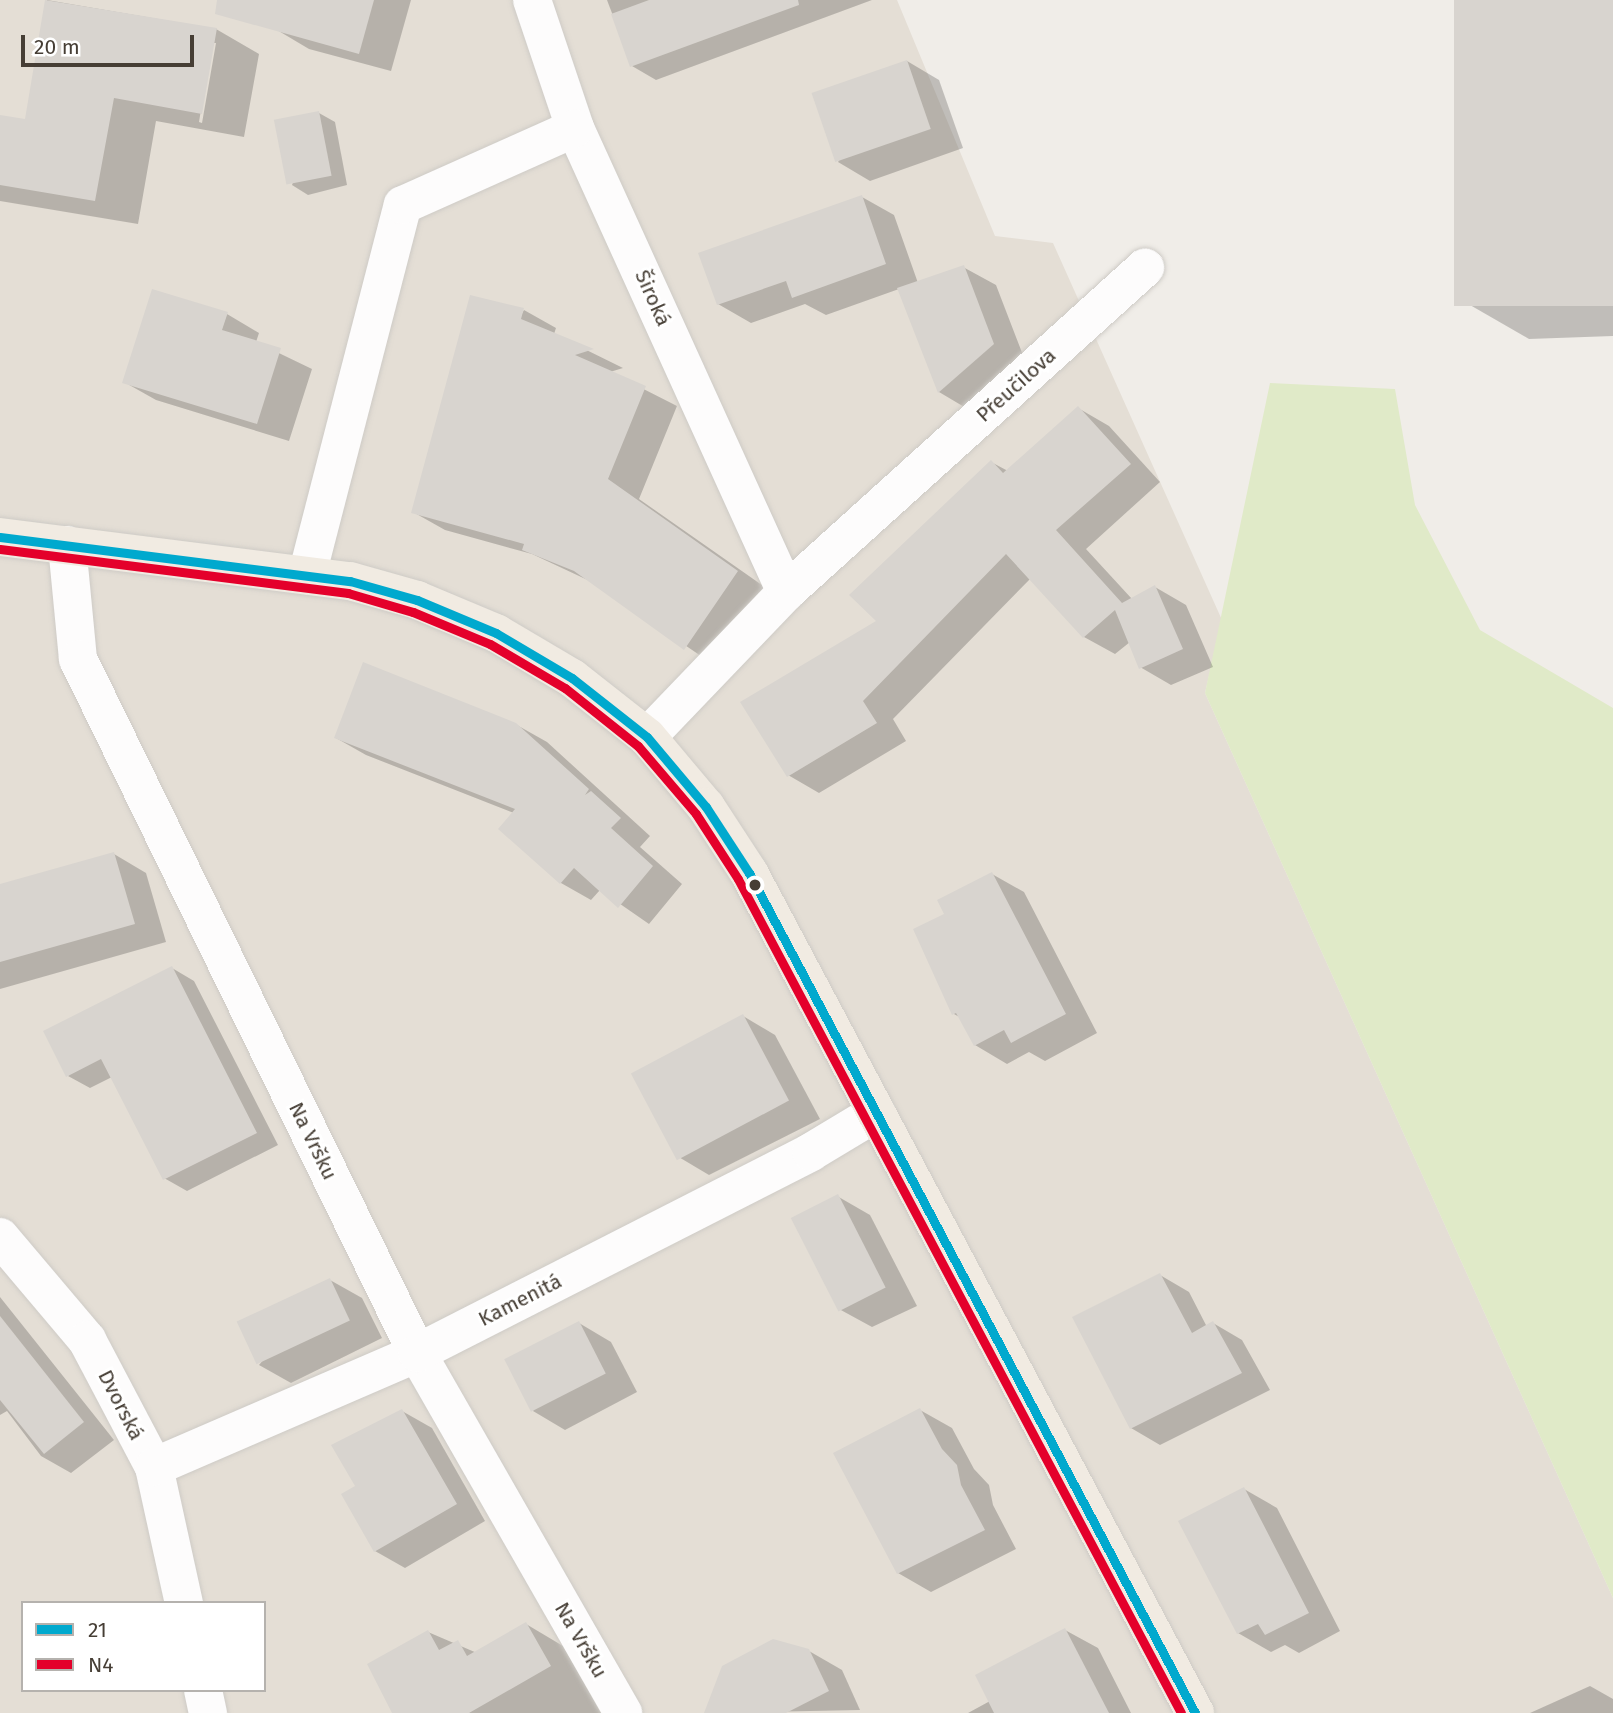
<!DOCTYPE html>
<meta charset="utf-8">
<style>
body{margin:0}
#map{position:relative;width:1613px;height:1713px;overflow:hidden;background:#f0ede8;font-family:"Fira Sans",sans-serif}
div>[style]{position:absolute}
.residential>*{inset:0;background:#e4ded5}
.green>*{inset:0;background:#e0eac8}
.shadow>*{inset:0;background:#0003}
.building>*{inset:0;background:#d8d4cf;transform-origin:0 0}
.roads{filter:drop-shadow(0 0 2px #cecbc6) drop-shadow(0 0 2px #cecbc6)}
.minor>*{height:38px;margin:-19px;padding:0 19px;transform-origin:19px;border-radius:19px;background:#fdfcfc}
.major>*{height:38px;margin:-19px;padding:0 19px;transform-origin:19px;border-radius:19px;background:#f1ebe2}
.bus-1>*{height:9px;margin:-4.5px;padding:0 4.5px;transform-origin:4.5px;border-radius:4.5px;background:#00a9ce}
.bus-2>*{height:9px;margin:-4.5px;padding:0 4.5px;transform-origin:4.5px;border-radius:4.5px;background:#e4002b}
.dots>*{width:19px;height:19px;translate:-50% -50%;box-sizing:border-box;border:4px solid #fff;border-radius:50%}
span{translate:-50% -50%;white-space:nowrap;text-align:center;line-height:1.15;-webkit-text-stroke:6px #fff;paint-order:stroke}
.street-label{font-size:21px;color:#463e35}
.legend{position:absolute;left:21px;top:1601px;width:245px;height:91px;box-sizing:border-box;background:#fff;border:2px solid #b5b2ae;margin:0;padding:9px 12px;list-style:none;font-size:21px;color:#463e35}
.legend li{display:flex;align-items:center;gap:14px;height:35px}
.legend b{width:35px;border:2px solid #b5b2ae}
.scale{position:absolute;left:21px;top:35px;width:173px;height:32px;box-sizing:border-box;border:4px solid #463e35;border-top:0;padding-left:9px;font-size:21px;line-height:24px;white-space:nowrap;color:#463e35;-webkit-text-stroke:5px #fff;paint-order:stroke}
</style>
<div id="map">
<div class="residential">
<div style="clip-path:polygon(evenodd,0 0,897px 0,995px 236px,1053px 243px,1222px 620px,1205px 693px,1613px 1598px,1613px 1713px,0 1713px,0 0,23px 1603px,264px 1603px,264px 1690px,23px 1690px,23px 1603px)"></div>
</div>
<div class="green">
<div style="clip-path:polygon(1270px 383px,1395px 389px,1415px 505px,1480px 630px,1613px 708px,1613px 1598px,1205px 693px)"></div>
</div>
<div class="shadow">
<div style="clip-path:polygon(evenodd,47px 0,216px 29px,259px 54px,244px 137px,156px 121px,138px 224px,0 201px,0 117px,26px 121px,47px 0,212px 43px,216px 43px,202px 123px,199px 122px,212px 43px)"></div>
<div style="clip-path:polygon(286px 0,411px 0,391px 71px,309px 49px,277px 30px)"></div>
<div style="clip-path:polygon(607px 0,872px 0,656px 80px,632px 66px)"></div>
<div style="clip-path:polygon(1455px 0,1613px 0,1613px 336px,1529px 339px,1470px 305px)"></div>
<div style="clip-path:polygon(907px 61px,939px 80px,963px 148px,870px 181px,838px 162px)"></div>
<div style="clip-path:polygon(319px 113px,335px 122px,347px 185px,308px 195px,292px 185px)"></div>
<div style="clip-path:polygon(862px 197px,894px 215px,918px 283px,963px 267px,996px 285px,1026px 363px,971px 411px,939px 392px,899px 289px,826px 315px,805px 304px,751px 323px,718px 304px)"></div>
<div style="clip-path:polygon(524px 310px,556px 328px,554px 334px,623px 368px,610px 372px,677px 406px,639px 499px,769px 590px,717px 667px,594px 583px,532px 554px,445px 530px,413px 512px)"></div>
<div style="clip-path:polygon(227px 314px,259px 333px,256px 342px,312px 369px,289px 441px,156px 400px,124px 382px)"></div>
<div style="clip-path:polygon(1078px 408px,1109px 426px,1160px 482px,1086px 549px,1132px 599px,1155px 587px,1186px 605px,1213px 667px,1171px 685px,1140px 667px,1130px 642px,1115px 654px,1084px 637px,1031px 578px,893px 719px,906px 741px,819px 793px,788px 775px,879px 621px,991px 462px,1008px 471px)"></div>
<div style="clip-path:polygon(515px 724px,547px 742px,650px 836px,640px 847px,682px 884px,649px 924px,600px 890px,591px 900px,561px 883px,514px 813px,366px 755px,336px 738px)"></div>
<div style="clip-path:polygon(114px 854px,146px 873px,166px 942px,0 989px,0 886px)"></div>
<div style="clip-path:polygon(992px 874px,1024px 892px,1097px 1033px,1045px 1061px,1029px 1052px,1007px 1064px,975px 1045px,961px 1018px,954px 1014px,946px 914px)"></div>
<div style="clip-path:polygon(172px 968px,194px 981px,278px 1145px,187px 1191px,164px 1178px,112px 1077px,90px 1088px,68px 1076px)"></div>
<div style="clip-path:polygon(743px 1016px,775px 1035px,820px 1119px,709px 1175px,677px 1156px)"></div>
<div style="clip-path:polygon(837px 1196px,870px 1215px,917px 1306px,872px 1327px,839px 1309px)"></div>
<div style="clip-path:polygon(1160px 1275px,1189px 1292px,1207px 1327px,1213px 1323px,1242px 1340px,1270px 1390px,1160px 1445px,1131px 1428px)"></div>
<div style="clip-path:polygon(330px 1280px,362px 1298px,382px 1338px,291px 1383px,259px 1365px)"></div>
<div style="clip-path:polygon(0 1297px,114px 1440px,71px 1473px,41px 1456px,7px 1411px,0 1415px)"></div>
<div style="clip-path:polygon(579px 1323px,611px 1342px,637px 1392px,565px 1430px,533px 1411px)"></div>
<div style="clip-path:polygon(920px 1410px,952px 1428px,974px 1469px,989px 1485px,993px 1505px,1016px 1549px,931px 1592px,898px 1573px)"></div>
<div style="clip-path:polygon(402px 1411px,432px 1428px,485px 1521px,405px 1568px,375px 1551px,357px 1486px)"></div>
<div style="clip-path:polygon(1244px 1489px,1277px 1508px,1340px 1631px,1299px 1653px,1285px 1645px,1271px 1652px,1238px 1633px)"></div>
<div style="clip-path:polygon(526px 1624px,563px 1646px,601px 1713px,394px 1713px,428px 1632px,477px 1653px)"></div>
<div style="clip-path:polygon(1065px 1630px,1098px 1648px,1131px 1713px,968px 1713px,990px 1701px)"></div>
<div style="clip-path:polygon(809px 1651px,842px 1670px,860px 1710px,705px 1713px)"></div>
<div style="clip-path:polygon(1590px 1686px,1613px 1699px,1613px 1713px,1530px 1713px)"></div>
</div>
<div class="building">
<div style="clip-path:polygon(45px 0,217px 28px,202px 114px,114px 98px,95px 201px,0 185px,0 115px,25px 119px)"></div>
<div style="clip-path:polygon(217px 0,374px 0,359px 54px,215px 14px)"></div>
<div style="clip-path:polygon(649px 0,798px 0,799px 5px,630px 67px,611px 14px)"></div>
<div style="left:1454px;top:0;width:159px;height:306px"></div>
<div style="left:907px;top:60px;width:73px;height:101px;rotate:71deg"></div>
<div style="left:319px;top:111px;width:66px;height:46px;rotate:79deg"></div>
<div style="clip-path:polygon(862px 195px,886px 264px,792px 298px,786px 281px,717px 305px,698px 253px)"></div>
<div style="clip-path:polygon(964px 265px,994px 344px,938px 393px,897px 288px)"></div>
<div style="clip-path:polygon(152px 289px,228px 312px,222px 330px,281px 348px,257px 424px,122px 383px)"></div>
<div style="clip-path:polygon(470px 295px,524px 308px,521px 319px,594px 349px,575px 355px,646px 386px,608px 479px,738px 571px,684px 650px,574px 571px,522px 550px,524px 544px,411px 513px)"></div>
<div style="clip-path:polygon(1078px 406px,1131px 464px,1056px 530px,1122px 603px,1155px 585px,1183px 649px,1139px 669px,1115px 610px,1083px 638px,1006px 554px,863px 701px,877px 723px,787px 777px,740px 702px,876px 621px,849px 595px,991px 460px,1003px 473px)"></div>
<div style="clip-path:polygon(363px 662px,516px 723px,589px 789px,585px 795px,591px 791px,621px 818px,611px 828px,653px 866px,618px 908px,574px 868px,560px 884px,498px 829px,515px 809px,334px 738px)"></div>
<div style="clip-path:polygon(114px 852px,135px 924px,0 962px,0 884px)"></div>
<div style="clip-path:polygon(992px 872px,1066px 1014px,1011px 1043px,1004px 1030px,974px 1046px,956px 1013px,952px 1015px,913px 929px,944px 914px,937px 900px)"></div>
<div style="clip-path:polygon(172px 966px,257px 1133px,163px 1180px,101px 1059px,66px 1077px,43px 1031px)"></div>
<div style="left:743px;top:1014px;width:98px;height:127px;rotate:62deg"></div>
<div style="left:838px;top:1194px;width:105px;height:53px;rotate:63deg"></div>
<div style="clip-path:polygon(1160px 1273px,1192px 1333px,1213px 1321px,1242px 1373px,1130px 1429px,1072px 1317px)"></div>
<div style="left:330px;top:1278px;width:47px;height:103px;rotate:65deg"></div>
<div style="clip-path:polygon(0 1316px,84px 1422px,44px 1454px,0 1400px)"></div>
<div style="left:579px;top:1321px;width:59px;height:84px;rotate:63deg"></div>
<div style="clip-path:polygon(920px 1408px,942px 1449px,957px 1465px,961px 1485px,985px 1530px,897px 1574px,833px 1453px)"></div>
<div style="clip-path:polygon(402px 1409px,457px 1504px,374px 1552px,341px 1494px,355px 1486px,331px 1445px)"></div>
<div style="clip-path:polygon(1244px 1487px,1309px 1613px,1265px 1635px,1258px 1624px,1237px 1634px,1178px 1521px)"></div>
<div style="clip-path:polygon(526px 1622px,551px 1666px,469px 1713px,392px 1713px,367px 1664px,428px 1630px,439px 1650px,458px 1640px,467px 1656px)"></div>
<div style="clip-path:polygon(1065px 1628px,1109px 1713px,994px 1713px,975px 1675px)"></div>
<div style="clip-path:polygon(773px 1639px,809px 1649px,829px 1691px,786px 1713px,704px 1713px,722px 1666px)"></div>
</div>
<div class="roads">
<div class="minor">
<div style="left:532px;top:0;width:135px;rotate:71.4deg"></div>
<div style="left:575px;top:128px;width:510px;rotate:65.55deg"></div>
<div style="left:67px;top:545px;width:115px;rotate:84.5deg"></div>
<div style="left:78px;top:659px;width:772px;rotate:63.97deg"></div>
<div style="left:417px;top:1353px;width:415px;rotate:60.2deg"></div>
<div style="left:307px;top:575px;width:382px;rotate:-75.5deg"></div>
<div style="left:403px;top:205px;width:188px;rotate:-24.1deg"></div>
<div style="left:647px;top:737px;width:201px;rotate:-46.2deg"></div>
<div style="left:786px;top:592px;width:484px;rotate:-42.1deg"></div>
<div style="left:0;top:1237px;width:135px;rotate:49.8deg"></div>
<div style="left:87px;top:1340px;width:144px;rotate:62.2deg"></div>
<div style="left:154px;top:1467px;width:139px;rotate:77.6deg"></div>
<div style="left:154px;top:1467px;width:287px;rotate:-23.4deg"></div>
<div style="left:417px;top:1353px;width:442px;rotate:-27deg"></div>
<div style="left:811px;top:1152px;width:76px;rotate:-31deg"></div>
<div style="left:203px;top:1690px;width:24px;rotate:78deg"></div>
</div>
<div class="major">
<div style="left:0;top:537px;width:353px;rotate:7.2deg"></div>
<div style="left:350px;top:581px;width:70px;rotate:15.8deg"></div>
<div style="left:417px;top:600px;width:86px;rotate:22.7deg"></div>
<div style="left:496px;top:633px;width:88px;rotate:30.6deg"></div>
<div style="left:572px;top:678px;width:95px;rotate:38.2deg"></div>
<div style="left:647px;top:737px;width:92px;rotate:49.9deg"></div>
<div style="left:706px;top:807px;width:79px;rotate:56.9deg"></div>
<div style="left:749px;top:873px;width:951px;rotate:62.03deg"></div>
</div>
</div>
<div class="bus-1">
<div style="left:0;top:537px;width:353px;rotate:7.2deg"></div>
<div style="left:350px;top:581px;width:70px;rotate:15.8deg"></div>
<div style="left:417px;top:600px;width:86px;rotate:22.7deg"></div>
<div style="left:496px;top:633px;width:88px;rotate:30.6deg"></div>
<div style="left:572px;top:678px;width:95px;rotate:38.2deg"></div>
<div style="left:647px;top:737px;width:92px;rotate:49.9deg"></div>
<div style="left:706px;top:807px;width:79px;rotate:56.9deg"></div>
<div style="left:749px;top:873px;width:951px;rotate:62.03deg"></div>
</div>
<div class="bus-2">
<div style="left:0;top:549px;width:351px;rotate:7.2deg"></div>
<div style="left:348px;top:593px;width:68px;rotate:16.3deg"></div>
<div style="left:413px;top:612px;width:83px;rotate:22.6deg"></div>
<div style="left:490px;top:644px;width:87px;rotate:30.4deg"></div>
<div style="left:565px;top:688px;width:93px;rotate:38.5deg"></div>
<div style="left:638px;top:746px;width:89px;rotate:49.5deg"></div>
<div style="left:696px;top:814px;width:77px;rotate:57.1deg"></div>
<div style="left:738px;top:879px;width:944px;rotate:62.02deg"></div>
</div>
<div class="dots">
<div style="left:755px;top:885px;background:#463e35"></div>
</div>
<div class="street-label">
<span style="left:653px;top:298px;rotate:66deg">Široká</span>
<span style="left:1016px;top:385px;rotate:-42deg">Přeučilova</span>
<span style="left:313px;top:1141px;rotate:64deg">Na Vršku</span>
<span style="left:520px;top:1300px;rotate:-27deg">Kamenitá</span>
<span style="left:121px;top:1405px;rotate:63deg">Dvorská</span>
<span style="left:581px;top:1640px;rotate:60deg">Na Vršku</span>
</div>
<ul class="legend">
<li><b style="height:9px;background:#00a9ce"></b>21</li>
<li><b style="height:9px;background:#e4002b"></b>N4</li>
</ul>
<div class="scale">20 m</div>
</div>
